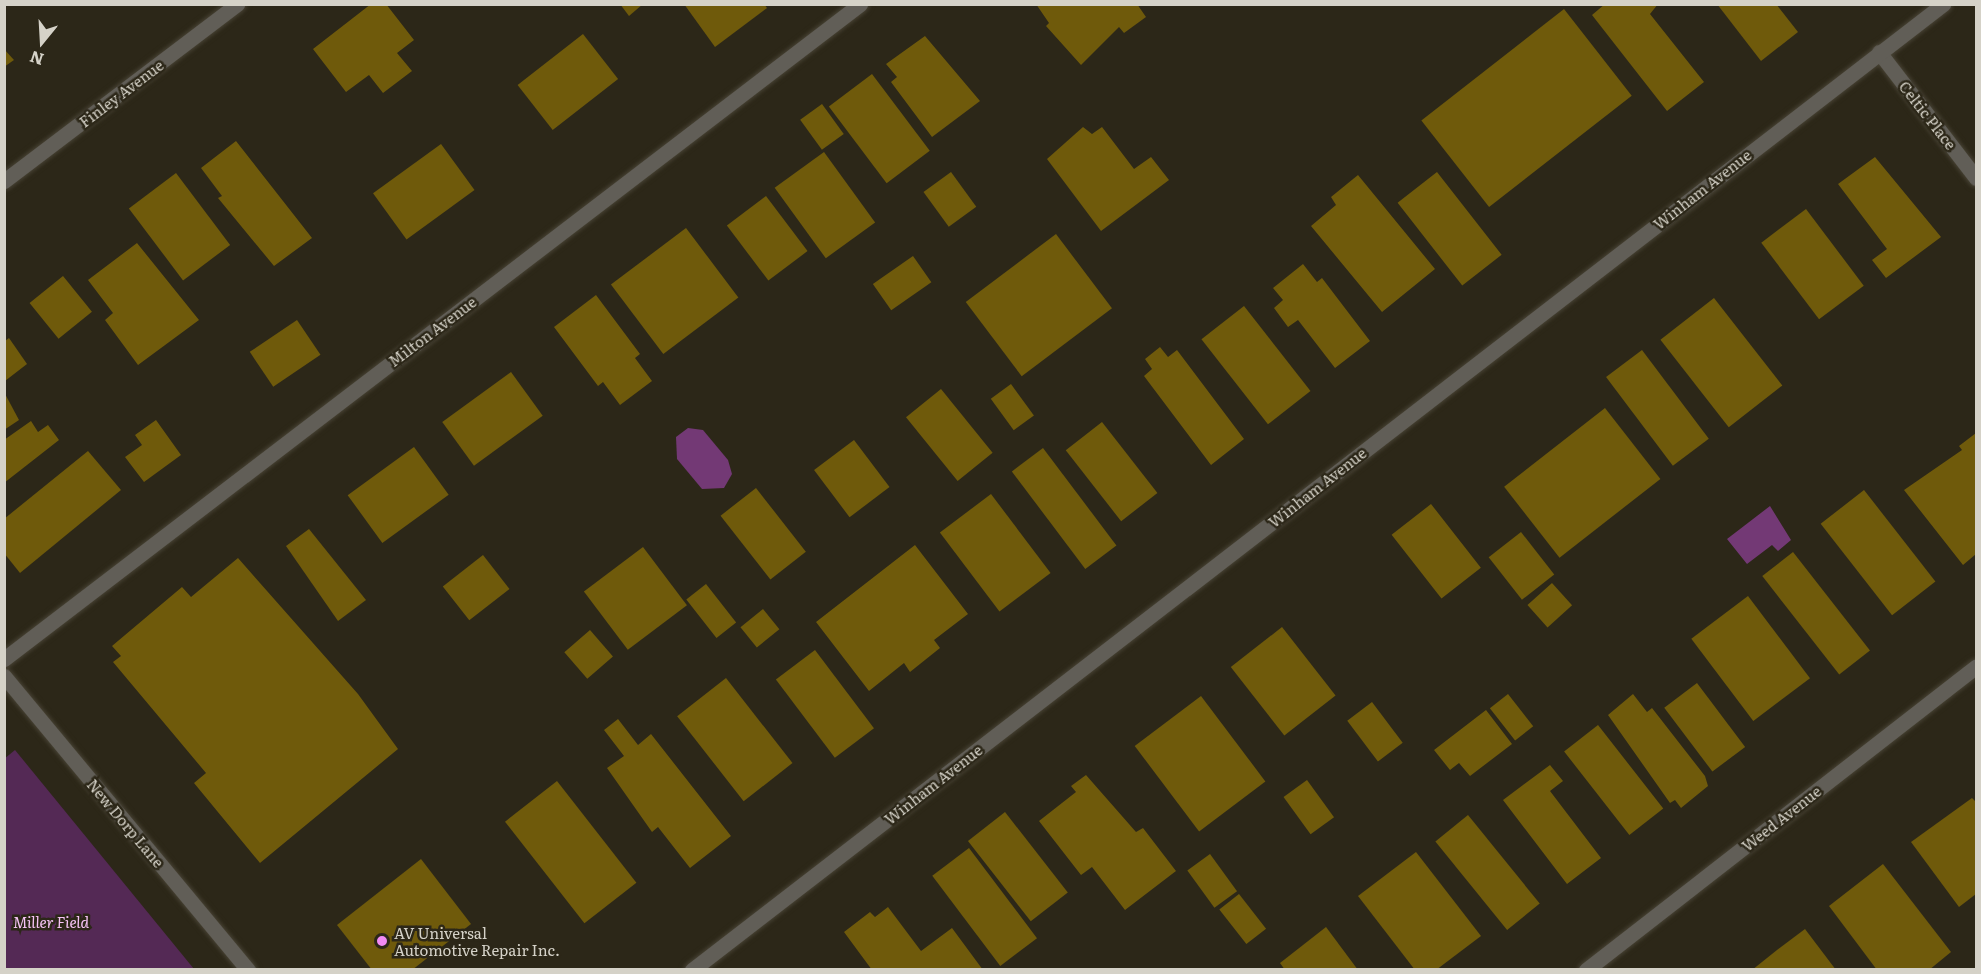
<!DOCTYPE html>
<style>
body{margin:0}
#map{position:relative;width:1981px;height:974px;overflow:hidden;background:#2c2718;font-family:Literata,serif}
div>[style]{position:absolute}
.green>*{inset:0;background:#542955}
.water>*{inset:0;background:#733975}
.building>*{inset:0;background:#6f5a0b;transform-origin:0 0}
.roads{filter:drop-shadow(0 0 2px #474234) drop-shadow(0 0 2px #474234)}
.minor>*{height:15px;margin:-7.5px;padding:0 7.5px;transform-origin:7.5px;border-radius:7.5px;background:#615e57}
.dots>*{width:16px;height:16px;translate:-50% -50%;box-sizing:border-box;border:3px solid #2c2718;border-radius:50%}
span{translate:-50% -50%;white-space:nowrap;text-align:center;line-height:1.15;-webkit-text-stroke:5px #2c2718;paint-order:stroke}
.street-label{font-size:15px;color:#d5d2c8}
.park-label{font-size:15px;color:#f7c4f7;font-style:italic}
.poi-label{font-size:15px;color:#d5d2c8}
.left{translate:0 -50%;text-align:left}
.frame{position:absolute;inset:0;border:6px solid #d5d2c8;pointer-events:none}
.north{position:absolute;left:12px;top:12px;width:60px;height:60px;-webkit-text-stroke:4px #2c2718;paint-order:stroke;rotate:198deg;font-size:16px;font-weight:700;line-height:24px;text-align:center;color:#d5d2c8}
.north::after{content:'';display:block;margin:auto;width:21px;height:27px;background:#d5d2c8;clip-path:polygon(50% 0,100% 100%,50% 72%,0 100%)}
</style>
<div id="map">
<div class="green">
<div style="clip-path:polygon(15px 750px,194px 969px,5px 969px,4px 759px)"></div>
</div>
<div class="water">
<div style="clip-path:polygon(688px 428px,703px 430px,728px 460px,732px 474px,724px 488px,702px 489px,677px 459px,676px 437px)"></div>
<div style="clip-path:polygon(1770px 506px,1791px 540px,1778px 551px,1772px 545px,1747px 564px,1727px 539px)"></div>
</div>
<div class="building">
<div style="clip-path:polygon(371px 4px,386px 4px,414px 40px,397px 53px,412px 71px,383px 93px,369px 75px,346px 92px,313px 49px)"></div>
<div style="clip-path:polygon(620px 4px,643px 4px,629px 16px)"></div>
<div style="clip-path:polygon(684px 4px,764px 4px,767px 8px,715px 47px)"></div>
<div style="clip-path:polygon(1036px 4px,1137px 4px,1146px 17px,1124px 33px,1119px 27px,1081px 65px,1046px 26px,1049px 23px)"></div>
<div style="clip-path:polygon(1605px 4px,1658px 4px,1650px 14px,1704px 82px,1667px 111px,1592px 15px)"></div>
<div style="clip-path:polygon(1717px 4px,1776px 4px,1798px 32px,1761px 61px)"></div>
<div style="left:1564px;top:9px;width:110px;height:181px;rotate:52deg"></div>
<div style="left:583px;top:34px;width:57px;height:83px;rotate:52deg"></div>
<div style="clip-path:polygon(925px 36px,980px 101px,932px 137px,891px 82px,897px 77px,886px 64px)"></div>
<div style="clip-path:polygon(4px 49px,14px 60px,4px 67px)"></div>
<div style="left:872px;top:74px;width:96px;height:54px;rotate:53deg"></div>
<div style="left:822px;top:104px;width:37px;height:27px;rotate:54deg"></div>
<div style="clip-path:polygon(1083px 127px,1092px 134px,1102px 127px,1134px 169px,1151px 157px,1169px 180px,1101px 231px,1047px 159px)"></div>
<div style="clip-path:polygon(236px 141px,312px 238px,274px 266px,218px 198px,222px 196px,201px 168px)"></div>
<div style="left:441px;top:144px;width:57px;height:84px;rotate:54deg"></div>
<div style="left:824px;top:152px;width:87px;height:61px;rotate:54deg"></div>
<div style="clip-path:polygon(1875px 157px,1941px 237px,1886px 278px,1872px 260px,1887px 249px,1838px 184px)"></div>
<div style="left:951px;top:172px;width:43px;height:34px;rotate:54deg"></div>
<div style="left:1437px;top:172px;width:105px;height:50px;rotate:52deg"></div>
<div style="left:176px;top:173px;width:90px;height:59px;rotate:53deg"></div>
<div style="clip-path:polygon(1358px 175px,1435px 269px,1382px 312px,1311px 226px,1336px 205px,1331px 197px)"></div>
<div style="left:766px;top:196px;width:69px;height:49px;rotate:53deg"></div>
<div style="left:1806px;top:209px;width:96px;height:56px;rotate:53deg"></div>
<div style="left:686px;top:228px;width:87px;height:94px;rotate:53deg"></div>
<div style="left:1056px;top:234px;width:93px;height:113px;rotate:53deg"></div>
<div style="clip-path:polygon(137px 243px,199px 320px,138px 365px,105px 320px,113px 313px,88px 280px)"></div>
<div style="left:913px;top:256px;width:32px;height:49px;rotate:55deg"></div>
<div style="clip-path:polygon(1303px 264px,1317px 282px,1322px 278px,1370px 341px,1335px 368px,1298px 320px,1288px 327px,1274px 308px,1283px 300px,1273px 288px)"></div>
<div style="left:63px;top:276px;width:46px;height:43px;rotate:51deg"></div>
<div style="clip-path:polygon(596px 295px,640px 354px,635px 358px,652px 381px,620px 405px,603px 382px,598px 386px,554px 327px)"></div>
<div style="left:1714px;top:298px;width:111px;height:68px;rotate:52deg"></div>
<div style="left:1244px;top:306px;width:108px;height:54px;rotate:52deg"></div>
<div style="left:297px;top:320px;width:42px;height:57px;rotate:56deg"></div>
<div style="clip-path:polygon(9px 338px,27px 364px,5px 381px,5px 341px)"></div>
<div style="clip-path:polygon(1160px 347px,1168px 357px,1177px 350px,1244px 439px,1211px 465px,1144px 376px,1152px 369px,1145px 359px)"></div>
<div style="left:1642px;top:350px;width:111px;height:45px;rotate:53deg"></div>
<div style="left:511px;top:372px;width:54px;height:85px;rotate:54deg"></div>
<div style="left:1011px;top:384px;width:39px;height:25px;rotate:54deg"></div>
<div style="left:941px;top:389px;width:82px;height:45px;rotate:51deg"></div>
<div style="clip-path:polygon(4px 392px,19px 420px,4px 430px)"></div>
<div style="left:1605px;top:408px;width:90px;height:128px;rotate:52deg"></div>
<div style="clip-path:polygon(156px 420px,181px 455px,144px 482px,125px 457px,142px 445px,135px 435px)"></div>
<div style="clip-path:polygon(31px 421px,38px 432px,48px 425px,59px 440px,4px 483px,4px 440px)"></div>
<div style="left:1102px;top:422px;width:90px;height:46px;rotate:52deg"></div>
<div style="clip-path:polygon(1976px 433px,1976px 554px,1963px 565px,1904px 490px,1962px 450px,1959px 446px)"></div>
<div style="left:854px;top:440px;width:59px;height:50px;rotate:53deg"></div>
<div style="left:414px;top:447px;width:59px;height:82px;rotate:54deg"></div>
<div style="left:1043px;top:448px;width:122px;height:39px;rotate:53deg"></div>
<div style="clip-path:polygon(88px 451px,121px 490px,20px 573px,4px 553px,4px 519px)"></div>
<div style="left:756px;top:488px;width:81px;height:45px;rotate:52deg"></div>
<div style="left:1864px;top:490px;width:116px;height:55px;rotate:52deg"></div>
<div style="left:991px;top:494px;width:99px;height:64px;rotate:53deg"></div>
<div style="left:1431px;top:504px;width:81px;height:50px;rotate:52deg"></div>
<div style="clip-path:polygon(309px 529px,366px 600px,338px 621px,286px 546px)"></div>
<div style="left:1521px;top:532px;width:54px;height:41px;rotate:52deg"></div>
<div style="clip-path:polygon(915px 545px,968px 614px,934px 640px,940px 648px,910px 672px,904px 663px,869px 691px,816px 622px)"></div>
<div style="left:643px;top:547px;width:73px;height:74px;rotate:53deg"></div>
<div style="left:1793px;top:552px;width:125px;height:39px;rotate:52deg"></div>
<div style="left:483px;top:555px;width:43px;height:51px;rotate:52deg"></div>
<div style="clip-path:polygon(238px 558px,358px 694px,398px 749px,260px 863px,194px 783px,206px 773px,113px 662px,121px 656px,112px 646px,182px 587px,191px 597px)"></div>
<div style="left:1552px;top:583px;width:30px;height:33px;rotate:48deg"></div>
<div style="left:706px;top:584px;width:49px;height:25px;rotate:52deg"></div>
<div style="left:1748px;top:596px;width:103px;height:71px;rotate:53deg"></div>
<div style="left:763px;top:609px;width:26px;height:29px;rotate:51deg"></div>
<div style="left:1282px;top:627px;width:87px;height:65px;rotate:52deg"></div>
<div style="left:590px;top:630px;width:35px;height:34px;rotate:49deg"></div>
<div style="left:815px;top:650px;width:98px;height:49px;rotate:53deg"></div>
<div style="left:726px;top:678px;width:108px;height:62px;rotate:52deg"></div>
<div style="left:1697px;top:683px;width:80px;height:41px;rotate:53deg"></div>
<div style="left:1508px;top:694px;width:41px;height:23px;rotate:52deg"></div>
<div style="clip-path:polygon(1633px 694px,1647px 712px,1652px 708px,1705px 776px,1708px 786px,1681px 808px,1675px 800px,1670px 803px,1608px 715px)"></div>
<div style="left:1201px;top:696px;width:107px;height:83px;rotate:53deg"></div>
<div style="left:1372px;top:702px;width:51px;height:31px;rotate:53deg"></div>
<div style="clip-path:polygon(1486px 710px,1512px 744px,1470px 776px,1459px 763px,1450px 770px,1434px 750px)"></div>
<div style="clip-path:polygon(618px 719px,638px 745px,651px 734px,731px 836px,690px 868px,658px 827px,652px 832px,607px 768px,624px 756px,604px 730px)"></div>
<div style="left:1598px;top:725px;width:106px;height:43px;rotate:52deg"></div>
<div style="clip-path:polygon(1550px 765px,1563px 781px,1550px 791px,1601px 858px,1567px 884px,1503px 800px)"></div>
<div style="clip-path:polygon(1086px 775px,1136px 832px,1143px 828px,1176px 871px,1125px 910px,1092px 867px,1081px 875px,1039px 821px,1076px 792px,1071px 786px)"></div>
<div style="left:1307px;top:780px;width:46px;height:29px;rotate:54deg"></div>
<div style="left:557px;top:781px;width:129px;height:66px;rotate:52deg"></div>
<div style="clip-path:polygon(1972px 798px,1976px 802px,1976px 894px,1959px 907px,1911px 842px)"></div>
<div style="left:1005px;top:812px;width:102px;height:47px;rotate:52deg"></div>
<div style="left:1468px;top:815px;width:114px;height:42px;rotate:51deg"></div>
<div style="left:969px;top:848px;width:113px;height:46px;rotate:53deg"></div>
<div style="clip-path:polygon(1416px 852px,1481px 936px,1436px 970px,1415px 970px,1358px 896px)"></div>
<div style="left:1210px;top:854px;width:46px;height:28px;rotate:54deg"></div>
<div style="clip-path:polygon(421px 859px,471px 924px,412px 970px,372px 970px,337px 925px)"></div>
<div style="clip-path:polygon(1883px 864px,1951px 952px,1929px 970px,1877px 970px,1829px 906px)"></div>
<div style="left:1239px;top:894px;width:44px;height:25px;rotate:52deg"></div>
<div style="clip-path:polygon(888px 907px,921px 951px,952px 928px,983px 970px,872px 970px,844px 932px,870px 912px,875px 917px)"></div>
<div style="clip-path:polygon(1326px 927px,1358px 970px,1285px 970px,1280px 963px)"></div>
<div style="clip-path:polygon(1805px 929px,1836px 970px,1752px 970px,1777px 950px)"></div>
</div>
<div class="roads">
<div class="minor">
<div style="left:1879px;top:52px;width:159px;rotate:52.4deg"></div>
<div style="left:4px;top:181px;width:293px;rotate:-37.2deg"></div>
<div style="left:4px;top:659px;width:1078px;rotate:-37.42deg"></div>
<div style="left:4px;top:676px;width:382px;rotate:50.3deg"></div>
<div style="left:692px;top:970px;width:1581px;rotate:-37.67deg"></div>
<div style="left:1586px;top:970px;width:494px;rotate:-37.9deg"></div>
</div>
</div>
<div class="dots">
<div style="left:382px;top:941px;background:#f18af4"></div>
</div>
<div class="street-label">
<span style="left:121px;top:93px;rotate:-37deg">Finley Avenue</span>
<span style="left:1928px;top:115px;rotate:52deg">Celtic Place</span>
<span style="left:1702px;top:189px;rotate:-38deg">Winham Avenue</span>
<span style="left:432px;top:331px;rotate:-37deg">Milton Avenue</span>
<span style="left:1317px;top:487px;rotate:-38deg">Winham Avenue</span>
<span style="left:933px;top:784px;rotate:-38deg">Winham Avenue</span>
<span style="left:1781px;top:818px;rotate:-38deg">Weed Avenue</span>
<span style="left:126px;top:823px;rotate:50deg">New Dorp Lane</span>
</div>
<div class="park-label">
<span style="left:51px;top:922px">Miller Field</span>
</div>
<div class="poi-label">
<span class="left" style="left:394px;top:941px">AV Universal<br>Automotive Repair Inc.</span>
</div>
<div class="frame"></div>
<div class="north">N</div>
</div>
